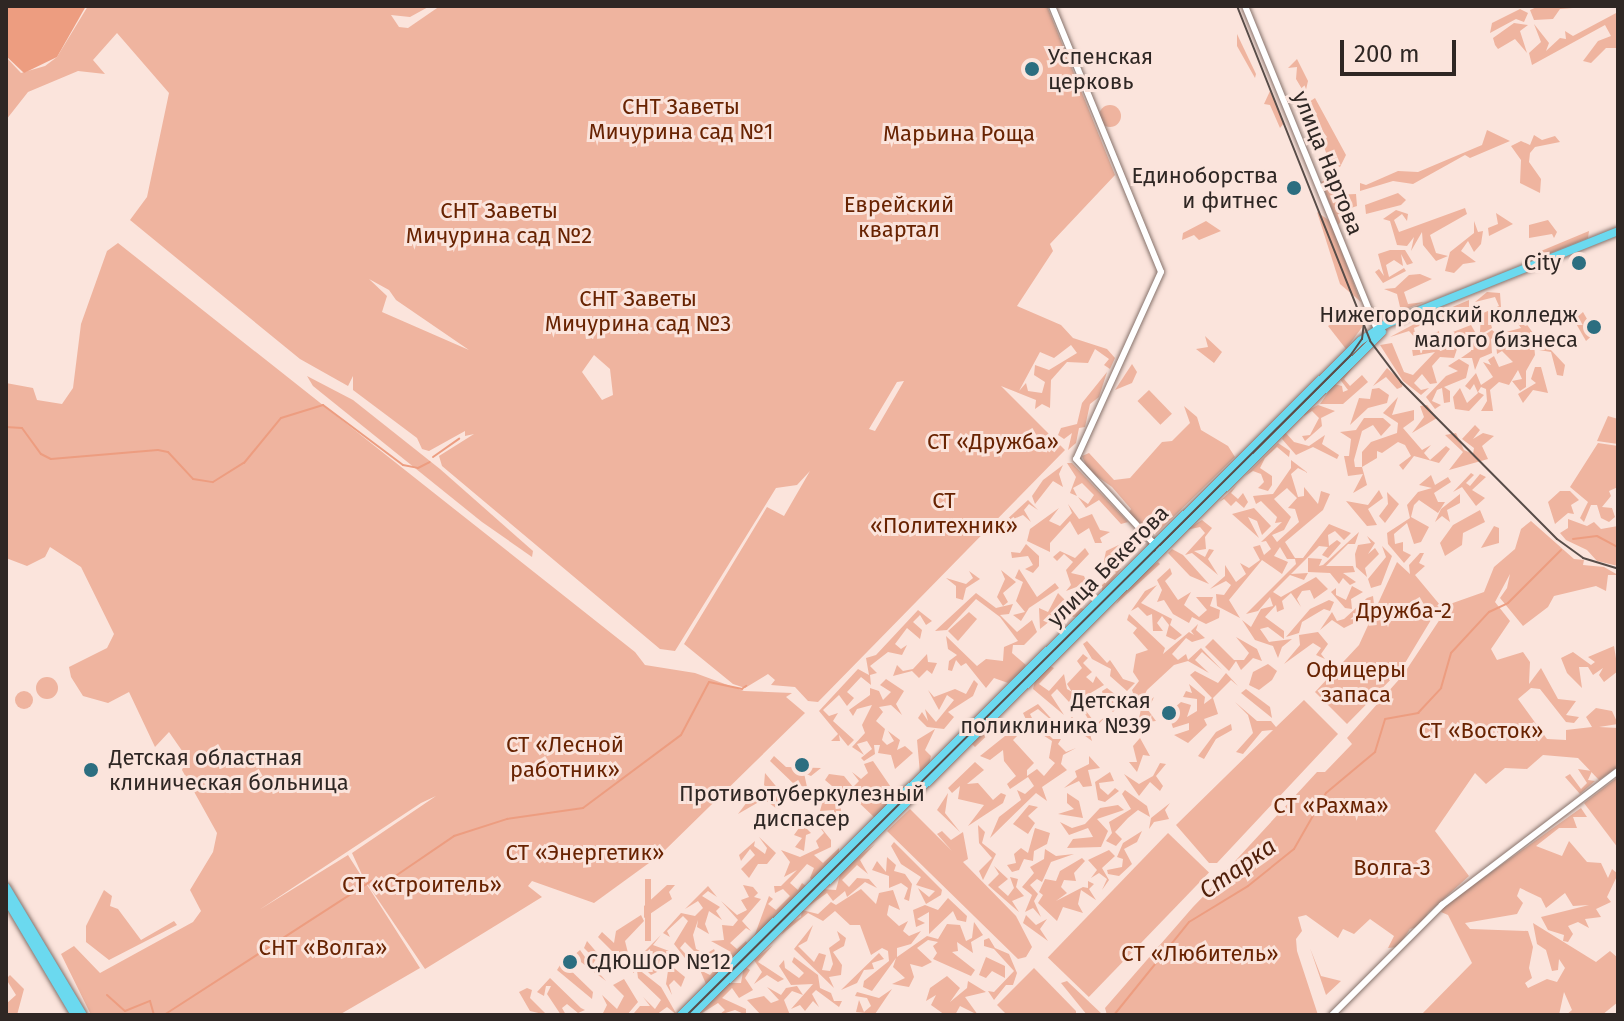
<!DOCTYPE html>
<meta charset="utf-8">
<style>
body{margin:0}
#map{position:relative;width:1624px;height:1021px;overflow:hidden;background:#fbe4dc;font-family:"Fira Sans",sans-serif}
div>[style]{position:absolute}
.green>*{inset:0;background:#efb49f;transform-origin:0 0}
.round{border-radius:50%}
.water>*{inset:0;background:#ed9d80}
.stream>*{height:2px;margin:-1px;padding:0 1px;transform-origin:1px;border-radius:1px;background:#ed9d80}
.roads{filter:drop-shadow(0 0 2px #87736c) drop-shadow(0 0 2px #87736c)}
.minor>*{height:6px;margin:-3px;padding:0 3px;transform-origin:3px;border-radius:3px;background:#fff}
.major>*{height:8px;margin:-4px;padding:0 4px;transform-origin:4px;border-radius:4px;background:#6bd9ef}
.tram>*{height:2px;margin:-1px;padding:0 1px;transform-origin:1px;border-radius:1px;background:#584d49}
.dots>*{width:22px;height:22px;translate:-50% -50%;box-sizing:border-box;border:4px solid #fbe4dc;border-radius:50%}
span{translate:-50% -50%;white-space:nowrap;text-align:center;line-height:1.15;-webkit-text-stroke:6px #fbe4dc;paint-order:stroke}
.poi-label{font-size:22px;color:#2f2724}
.left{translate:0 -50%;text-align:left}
.right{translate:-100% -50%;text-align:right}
.park-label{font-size:22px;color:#682302}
.street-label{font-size:22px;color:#2f2724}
.water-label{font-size:24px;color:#51200b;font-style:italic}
.frame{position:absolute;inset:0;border:8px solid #2f2724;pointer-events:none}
.scale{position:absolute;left:1340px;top:40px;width:116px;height:36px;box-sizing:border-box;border:4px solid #2f2724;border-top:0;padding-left:10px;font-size:24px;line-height:28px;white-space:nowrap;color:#2f2724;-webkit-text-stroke:6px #fbe4dc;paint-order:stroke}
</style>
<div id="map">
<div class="green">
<div style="clip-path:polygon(evenodd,88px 6px,430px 6px,410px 17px,391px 15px,399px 27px,408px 28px,440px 6px,1047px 6px,1115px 175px,1050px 244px,1053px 251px,1017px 306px,1061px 325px,1073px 338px,1107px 349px,1115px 358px,1110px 369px,1104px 365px,1109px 359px,1095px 349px,1088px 363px,1067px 362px,1051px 380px,1050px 408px,1042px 404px,1035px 409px,1036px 400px,1001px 386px,1065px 450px,818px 702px,808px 701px,795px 687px,771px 685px,775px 680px,768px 674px,745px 688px,733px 684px,684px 644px,767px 507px,784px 516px,810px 471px,797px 485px,776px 488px,675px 651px,660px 649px,442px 466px,439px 456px,474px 434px,465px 436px,465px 431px,429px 451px,422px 449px,417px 438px,353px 390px,353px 376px,348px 386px,300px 359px,130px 220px,147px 197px,169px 93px,117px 33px,93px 60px,105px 74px,78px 71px,28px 92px,6px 120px,6px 57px,21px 73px,45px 66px,57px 57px,88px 6px,369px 279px,389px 290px,396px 300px,469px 350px,382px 312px,387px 296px,369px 279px,88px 6px,1071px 345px,1077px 353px,1049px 370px,1035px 365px,1034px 375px,1045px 382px,1042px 393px,1028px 391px,1026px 383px,1019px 391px,1040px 352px,1054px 358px,1071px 345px,88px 6px,594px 355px,610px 369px,613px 395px,602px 400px,582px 372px,594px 355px,88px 6px,904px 381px,875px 431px,869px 429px,897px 382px,904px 381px)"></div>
<div style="clip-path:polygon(1539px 6px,1572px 6px,1573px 8px,1560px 9px,1553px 19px,1534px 20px,1530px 10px)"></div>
<div style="clip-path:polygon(1520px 9px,1528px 13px,1524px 22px,1516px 19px,1490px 33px,1492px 23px)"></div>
<div style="clip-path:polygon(1618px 12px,1618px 48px,1606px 48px,1591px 63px,1583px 61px,1598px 41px,1611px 36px,1605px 25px,1532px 65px,1529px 53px,1541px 42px,1534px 24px,1549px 43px,1546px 51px,1560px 38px,1566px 39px,1565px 31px,1573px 36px)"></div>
<div style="clip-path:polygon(1514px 23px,1528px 25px,1520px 31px,1527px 53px,1515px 39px,1498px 49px,1495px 45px,1493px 38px)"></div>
<div style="clip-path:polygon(1237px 34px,1256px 74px,1255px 78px,1237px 46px)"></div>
<div style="clip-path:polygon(1297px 59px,1308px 81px,1305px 94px,1296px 79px,1297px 67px,1288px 68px)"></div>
<div style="clip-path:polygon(1270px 91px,1284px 123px,1280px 128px,1270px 105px,1264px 104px)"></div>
<div style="clip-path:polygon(1315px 98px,1346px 155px,1340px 167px,1329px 161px,1323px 144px,1327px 137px,1313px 118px,1317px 114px,1309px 102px)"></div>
<div class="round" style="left:1099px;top:105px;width:22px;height:22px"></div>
<div style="clip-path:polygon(1487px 130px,1510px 141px,1470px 158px,1465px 155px,1413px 184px,1393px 181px,1360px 191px,1360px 183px,1366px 185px,1398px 171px,1418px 172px,1482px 145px)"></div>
<div style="clip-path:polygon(1534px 135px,1542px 140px,1555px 136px,1560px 142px,1535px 147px,1530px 153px,1529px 162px,1541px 179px,1540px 193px,1520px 183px,1521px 160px,1511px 146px,1521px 141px,1530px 145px)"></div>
<div style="clip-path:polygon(1327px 179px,1334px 195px,1356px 194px,1357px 206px,1348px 209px,1348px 203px,1339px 198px,1344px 218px,1338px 225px,1321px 182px)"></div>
<div style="clip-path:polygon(1398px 193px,1406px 200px,1401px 205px,1366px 214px,1365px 205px)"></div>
<div style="clip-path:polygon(1465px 208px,1467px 214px,1430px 235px,1436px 253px,1448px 256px,1436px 261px,1423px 245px,1422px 232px,1411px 251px,1414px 237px,1407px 246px,1397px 245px,1390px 221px,1383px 219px,1396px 210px,1408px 214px,1407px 221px,1402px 214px,1394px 220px,1399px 232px)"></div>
<div style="clip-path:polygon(1317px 212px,1330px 221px,1361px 302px,1340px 284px)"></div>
<div style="clip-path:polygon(1496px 213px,1513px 224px,1489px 236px,1488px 228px,1498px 224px)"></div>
<div style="clip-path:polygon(1548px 220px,1557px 232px,1554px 238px,1552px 234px,1529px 238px,1529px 225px)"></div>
<div style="clip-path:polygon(1206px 221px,1221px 231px,1199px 240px,1194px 235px,1182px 240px,1183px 233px)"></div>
<div style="clip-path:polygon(1474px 221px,1478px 232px,1483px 231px,1481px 244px,1474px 252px,1468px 241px,1461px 251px,1476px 262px,1463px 264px,1454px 273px,1445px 271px,1450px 252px,1474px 233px)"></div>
<div style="clip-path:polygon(1589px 231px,1588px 238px,1543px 256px,1541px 251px)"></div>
<div style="clip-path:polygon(118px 243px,635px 652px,645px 665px,695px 673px,744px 691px,792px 693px,786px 697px,805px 713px,660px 855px,594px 903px,532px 881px,528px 886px,542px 897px,425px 969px,364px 879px,352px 853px,436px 796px,421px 803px,259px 910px,348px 855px,420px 968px,339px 1015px,91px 1015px,61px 954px,74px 946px,100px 973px,193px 922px,201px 911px,190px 890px,213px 852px,217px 833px,182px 770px,187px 758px,169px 732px,155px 747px,129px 692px,108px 703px,83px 696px,71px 677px,69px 667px,107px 648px,114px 634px,81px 567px,50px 547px,45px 557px,27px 566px,6px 558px,6px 383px,33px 388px,37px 400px,62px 404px,73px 388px,81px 324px,107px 251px)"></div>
<div style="clip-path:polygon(1390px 250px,1405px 250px,1413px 263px,1407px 265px,1401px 254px,1403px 266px,1394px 260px,1386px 265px,1389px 277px,1404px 268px,1406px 271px,1383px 283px,1375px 272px,1379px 269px,1384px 276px,1378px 254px)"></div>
<div style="clip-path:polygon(1420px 274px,1432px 279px,1404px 292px,1408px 304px,1424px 302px,1384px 318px,1377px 317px,1378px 312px,1388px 314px,1400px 307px,1397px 294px,1384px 289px,1395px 288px,1409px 275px)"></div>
<div style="clip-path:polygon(1487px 292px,1500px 293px,1501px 307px,1498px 313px,1489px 317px,1492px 328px,1460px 346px,1461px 338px,1449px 336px,1453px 332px,1471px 325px,1475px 332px,1462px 338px,1473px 337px,1480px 332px,1481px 314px,1499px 306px,1495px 297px,1475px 302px)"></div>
<div style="clip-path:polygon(1469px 300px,1469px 312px,1442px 319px,1443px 311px)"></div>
<div style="clip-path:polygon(1356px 308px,1363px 326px,1346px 349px,1328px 326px)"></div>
<div style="clip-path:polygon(1583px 312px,1595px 333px,1586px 341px,1574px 320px)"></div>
<div style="clip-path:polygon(1435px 313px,1437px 319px,1414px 328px,1416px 339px,1409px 331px,1390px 337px)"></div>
<div style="clip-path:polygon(1523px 319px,1533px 333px,1535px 355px,1526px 371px,1526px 387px,1520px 391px,1512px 381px,1522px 379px,1518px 370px,1509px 385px,1499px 382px,1490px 390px,1493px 411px,1481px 411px,1487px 401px,1486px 389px,1481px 387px,1478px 392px,1484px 395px,1469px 411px,1455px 409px,1453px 397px,1460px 388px,1467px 403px,1478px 393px,1474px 384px,1470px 390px,1465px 386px,1476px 373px,1481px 385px,1493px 377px,1483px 362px,1491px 365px,1488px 360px,1494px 356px,1499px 367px,1513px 362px,1502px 351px,1497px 354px,1496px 343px,1502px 339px,1516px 345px,1506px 332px,1521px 328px,1517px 322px)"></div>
<div style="clip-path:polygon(1492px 330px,1497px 334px,1491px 339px,1492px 353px,1480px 358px,1475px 370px,1472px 358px,1461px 358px,1471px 351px,1473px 342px,1478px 349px,1489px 345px,1486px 334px)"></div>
<div style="clip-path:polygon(1439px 331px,1440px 345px,1458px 346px,1454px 358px,1440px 357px,1432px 366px,1437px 383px,1430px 384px,1422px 374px,1414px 383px,1421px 390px,1429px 388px,1421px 395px,1403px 381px,1380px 345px,1392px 343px,1404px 372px,1413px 375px,1435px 352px,1413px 356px,1412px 349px,1420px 349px,1428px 342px,1418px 342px)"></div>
<div style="clip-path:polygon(1543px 335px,1553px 339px,1550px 349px,1565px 365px,1563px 376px,1557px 375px,1551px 352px,1539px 350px,1548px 345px)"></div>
<div style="clip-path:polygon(1205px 336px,1222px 352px,1214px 363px,1196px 349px,1208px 347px)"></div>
<div style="clip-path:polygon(1459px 359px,1469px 365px,1466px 378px,1444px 387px,1450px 391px,1450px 402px,1444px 403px,1442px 388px,1437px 390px,1432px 401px,1441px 405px,1435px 409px,1426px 397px,1446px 376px,1458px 371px,1448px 366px)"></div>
<div style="clip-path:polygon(1132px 364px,1137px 372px,1132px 383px,1115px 390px)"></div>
<div style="clip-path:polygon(1353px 367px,1344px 379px,1350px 386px,1362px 375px,1368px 382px,1343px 404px,1320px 404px,1334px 384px,1342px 386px,1343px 392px,1348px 390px,1339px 378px)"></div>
<div style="clip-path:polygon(1535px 367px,1541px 367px,1548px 393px,1533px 390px,1523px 403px,1518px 394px,1536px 383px,1531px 379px)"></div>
<div style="clip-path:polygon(1387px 368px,1403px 383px,1402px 387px,1397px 389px,1386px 377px,1373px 386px)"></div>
<div style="clip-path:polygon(1107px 372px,1099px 397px,1090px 404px,1085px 427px,1079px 428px,1076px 443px,1068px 450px,1072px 433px,1064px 439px,1058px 435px,1061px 428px,1077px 424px,1082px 403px)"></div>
<div style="clip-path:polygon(307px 376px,353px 400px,440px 469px,533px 551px,532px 557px,482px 522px,313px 386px)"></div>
<div style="clip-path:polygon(1379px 388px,1389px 395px,1387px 403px,1368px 408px,1350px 425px,1359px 398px,1370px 399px,1372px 389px)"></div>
<div style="left:1149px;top:390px;width:33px;height:16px;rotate:46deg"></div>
<div style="clip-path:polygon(1398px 397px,1392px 415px,1414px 410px,1414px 420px,1403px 428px,1422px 450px,1431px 445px,1424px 453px,1430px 460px,1446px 446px,1450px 449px,1439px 463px,1414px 456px,1403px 470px,1399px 465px,1411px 456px,1405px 445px,1398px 442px,1382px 453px,1377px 451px,1377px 458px,1362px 467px,1367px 485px,1353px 493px,1363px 474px,1348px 476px,1344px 456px,1349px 456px,1351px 439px,1340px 432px,1356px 430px,1364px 418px,1383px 418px,1391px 425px,1381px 436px,1373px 425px,1362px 431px,1354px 460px,1355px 467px,1362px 467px,1362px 452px,1371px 442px,1397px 433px,1398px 423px,1383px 413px)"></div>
<div style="clip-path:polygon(1318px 405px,1335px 411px,1321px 418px,1322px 426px,1305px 441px,1302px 436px,1310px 435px,1319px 418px,1312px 411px,1304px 416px,1305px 412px)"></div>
<div style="clip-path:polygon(1427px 405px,1437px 418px,1412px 433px,1424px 417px,1420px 406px)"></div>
<div style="clip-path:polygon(1184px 406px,1197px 417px,1201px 430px,1228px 446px,1235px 457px,1156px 534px,1151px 529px,1153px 537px,1128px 514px,1131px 509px,1112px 487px,1088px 470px,1082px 456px,1089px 453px,1114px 480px,1130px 478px,1162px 442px,1172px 441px,1190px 423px)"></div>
<div style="clip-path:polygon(1608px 416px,1618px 419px,1618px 444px,1597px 441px)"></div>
<div style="clip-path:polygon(1475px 425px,1480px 430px,1473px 439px,1483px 433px,1494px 436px,1482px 446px,1488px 459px,1449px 470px,1463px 452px,1445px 435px,1456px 433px,1464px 450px,1473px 454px,1474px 448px,1462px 439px)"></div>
<div style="clip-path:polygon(1285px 432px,1294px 442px,1309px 446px,1325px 435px,1322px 444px,1339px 455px,1337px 459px,1313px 447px,1296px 455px,1282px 439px)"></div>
<div style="clip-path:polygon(1278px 443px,1290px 451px,1289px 457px,1277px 447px,1265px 458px,1260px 468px,1272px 476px,1272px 485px,1268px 491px,1258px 488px,1264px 482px,1261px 474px,1253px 471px,1245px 476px)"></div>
<div style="clip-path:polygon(1598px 443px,1618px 446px,1618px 487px,1609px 491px,1611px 496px,1602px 507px,1612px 508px,1615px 517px,1609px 522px,1601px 518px,1597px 505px,1591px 505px,1584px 522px,1580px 518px,1588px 502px,1570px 487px)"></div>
<div style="clip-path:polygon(evenodd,1291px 460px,1308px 473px,1298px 468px,1291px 474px,1298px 497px,1304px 496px,1304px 487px,1318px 504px,1321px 491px,1330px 494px,1323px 510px,1285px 542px,1295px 558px,1303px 558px,1329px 524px,1351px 533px,1344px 540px,1335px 531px,1328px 535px,1329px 546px,1337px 540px,1341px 543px,1328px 558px,1322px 555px,1328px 547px,1319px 546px,1291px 574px,1308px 573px,1304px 580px,1290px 575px,1273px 592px,1281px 597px,1316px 577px,1328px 589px,1314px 599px,1310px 590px,1302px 591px,1297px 599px,1301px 607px,1291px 593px,1282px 601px,1284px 609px,1277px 612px,1276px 605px,1265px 617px,1284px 631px,1284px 639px,1268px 627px,1260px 629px,1269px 642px,1292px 639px,1282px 647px,1278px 658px,1273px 646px,1255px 640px,1242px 620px,1251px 627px,1261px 609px,1273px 606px,1270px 597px,1258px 611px,1246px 614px,1296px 564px,1295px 559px,1287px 559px,1280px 547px,1274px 556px,1288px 562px,1282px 574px,1262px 560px,1229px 600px,1240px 618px,1217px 606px,1216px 594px,1224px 595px,1231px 585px,1226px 581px,1210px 589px,1225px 576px,1225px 565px,1236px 582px,1246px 574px,1240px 563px,1249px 568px,1260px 560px,1253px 547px,1260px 545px,1264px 555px,1271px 549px,1266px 541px,1261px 542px,1282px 522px,1275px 523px,1277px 517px,1261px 501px,1256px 504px,1253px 496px,1273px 494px,1291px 468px,1291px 460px,1287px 488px,1297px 498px,1288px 508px,1295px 509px,1299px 522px,1277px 542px,1272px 535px,1284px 530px,1291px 517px,1274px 499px,1287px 488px)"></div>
<div style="clip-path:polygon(1067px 463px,1072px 463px,1128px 522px,1121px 524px,1099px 500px,1086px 508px,1078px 497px,1088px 504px,1094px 495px,1082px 483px,1073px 488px,1077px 496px,1070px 493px,1076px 477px)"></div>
<div style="clip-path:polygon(1063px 465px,1059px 474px,1063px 487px,1053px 481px,1035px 504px,1032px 496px,1043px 480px)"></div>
<div style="clip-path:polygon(1471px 473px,1474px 475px,1466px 483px,1470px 486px,1480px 474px,1486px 477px,1472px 490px,1485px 498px,1476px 506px,1462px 487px,1453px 492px)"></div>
<div style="clip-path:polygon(1431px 475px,1435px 485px,1448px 477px,1451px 482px,1434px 493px,1438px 502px,1445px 502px,1438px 513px,1419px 500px,1414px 505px,1411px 517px,1429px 527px,1421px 542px,1414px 544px,1407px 523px,1394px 534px,1395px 544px,1403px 542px,1403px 551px,1411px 555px,1404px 563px,1388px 544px,1387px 533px,1410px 518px,1407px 505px,1418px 492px,1432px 488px,1419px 485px)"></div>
<div style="clip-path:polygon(1237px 485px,1231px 493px,1238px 499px,1243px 493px,1248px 502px,1244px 508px,1236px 501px,1231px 506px,1224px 499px,1219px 502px)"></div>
<div style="clip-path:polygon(1379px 490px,1383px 498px,1368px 509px,1377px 525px,1367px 526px,1346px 501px,1368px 505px)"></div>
<div style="clip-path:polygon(1560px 491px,1570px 491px,1579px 500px,1571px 505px,1574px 514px,1568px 513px,1555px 524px,1548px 502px)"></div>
<div style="clip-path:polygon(1387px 492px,1399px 504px,1385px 523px,1379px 516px,1388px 504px)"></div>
<div style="clip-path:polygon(1460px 494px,1460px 503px,1447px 510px,1450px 522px,1442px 516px,1435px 522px,1441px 509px)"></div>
<div style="clip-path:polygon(1028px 500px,1038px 510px,1029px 504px,1024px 510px,1031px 522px,1023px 515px,1011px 520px,1006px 531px,1004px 522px)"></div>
<div style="clip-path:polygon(1068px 504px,1079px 519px,1092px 514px,1100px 530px,1110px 532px,1100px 538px,1102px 543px,1095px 543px,1089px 528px,1078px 535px,1070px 521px,1050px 543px,1050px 552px,1027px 541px,1030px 529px,1059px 508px,1049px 521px,1060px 526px,1072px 513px)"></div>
<div style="clip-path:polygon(1254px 508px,1271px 526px,1262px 535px,1257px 521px,1248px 517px,1259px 538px,1232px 514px)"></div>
<div style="clip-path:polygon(1480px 510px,1485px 522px,1463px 533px,1462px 545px,1445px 556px,1440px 543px,1453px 525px)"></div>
<div style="clip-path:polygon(1568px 519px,1587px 526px,1594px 522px,1601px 529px,1618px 526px,1618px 566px,1597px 561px,1587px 550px,1566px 540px,1560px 533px,1568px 528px)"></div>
<div style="clip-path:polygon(1202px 520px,1212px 528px,1205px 537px,1206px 549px,1194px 551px,1205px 557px,1209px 549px,1214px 550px,1208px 559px,1218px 575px,1192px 553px,1185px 555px,1205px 533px,1200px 527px,1186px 530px)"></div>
<div style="clip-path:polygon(1531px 521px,1574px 559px,1584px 560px,1583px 565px,1604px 567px,1618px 575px,1608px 575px,1606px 591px,1596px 586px,1554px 596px,1548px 607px,1523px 626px,1500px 598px,1507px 588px,1510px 574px,1495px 602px,1510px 621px,1491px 649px,1497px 660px,1523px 652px,1530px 662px,1529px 684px,1541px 668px,1558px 699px,1576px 701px,1566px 715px,1579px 717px,1574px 723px,1566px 722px,1540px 689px,1531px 688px,1518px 699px,1547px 739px,1566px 740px,1566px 730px,1592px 727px,1586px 717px,1596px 708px,1612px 711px,1618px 724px,1599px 727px,1618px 728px,1618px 767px,1599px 780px,1578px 758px,1543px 755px,1527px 769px,1505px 768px,1486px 784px,1475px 773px,1435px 831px,1469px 876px,1428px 913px,1421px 926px,1410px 929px,1398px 947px,1388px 948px,1394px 936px,1370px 919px,1354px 934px,1343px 929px,1338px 938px,1306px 915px,1298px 917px,1302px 931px,1296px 939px,1297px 951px,1318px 1015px,1107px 1015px,1105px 1008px,1193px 907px,1221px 878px,1232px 886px,1236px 883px,1225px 872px,1317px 772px,1325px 772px,1352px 744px,1347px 738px,1403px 675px,1450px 604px,1484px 592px,1494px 567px,1515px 549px,1521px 529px)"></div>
<div style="clip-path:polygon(1494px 526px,1499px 528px,1499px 543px,1481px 548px)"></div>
<div style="clip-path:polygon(1359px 532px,1355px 544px,1348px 544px,1326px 566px,1353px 566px,1355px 572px,1343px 573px,1356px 582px,1350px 585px,1343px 578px,1339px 584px,1330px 573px,1308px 572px,1308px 558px,1322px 559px,1319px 566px,1323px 565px)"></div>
<div style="clip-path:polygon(1367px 536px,1375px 543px,1368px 554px,1375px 548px,1379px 554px,1365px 568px,1367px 577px,1356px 567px,1355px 554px,1358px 545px,1371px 543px)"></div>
<div style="clip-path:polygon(1125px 542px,1125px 550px,1113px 559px,1121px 569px,1102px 593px,1102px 585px,1116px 573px,1109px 565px,1097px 574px,1096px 563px,1103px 565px,1106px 551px)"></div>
<div style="clip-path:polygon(1026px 544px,1039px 556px,1039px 566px,1033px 573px,1025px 569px,1033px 565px,1028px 556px,1012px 558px,1011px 552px,1020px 553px)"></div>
<div style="clip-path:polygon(1382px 546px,1392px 556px,1381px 585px,1371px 588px,1368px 579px,1386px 557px)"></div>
<div style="clip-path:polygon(1085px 548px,1089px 554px,1071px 573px,1084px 576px,1087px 583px,1066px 591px,1071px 585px,1066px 570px,1073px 562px,1064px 554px,1057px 561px,1053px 557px,1060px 551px,1075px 558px)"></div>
<div style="clip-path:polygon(1172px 549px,1183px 555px,1209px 584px,1190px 576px,1168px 553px)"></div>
<div style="clip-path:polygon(1420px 553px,1424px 553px,1419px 563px,1425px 566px,1415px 575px,1440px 605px,1402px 668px,1347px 724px,1315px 692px,1359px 645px,1397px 562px,1410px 574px,1409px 565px)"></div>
<div style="clip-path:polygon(1158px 562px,1160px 564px,1116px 604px,1130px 582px)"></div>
<div style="clip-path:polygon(1170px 568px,1172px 574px,1165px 581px,1178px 600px,1191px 592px,1184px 605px,1199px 617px,1207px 610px,1196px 597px,1213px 597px,1210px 606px,1220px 610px,1219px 618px,1206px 624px,1192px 617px,1189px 623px,1173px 614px,1164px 600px,1157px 602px,1162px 590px,1157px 580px)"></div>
<div style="clip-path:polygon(1019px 569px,1037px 597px,1055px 583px,1059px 588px,1029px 608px,1021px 621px,1013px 615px,1025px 612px,1016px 601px,1023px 582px,1015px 578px)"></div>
<div style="clip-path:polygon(1001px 570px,1016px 582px,1003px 593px,1008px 602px,1003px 606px,997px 597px,1005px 579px)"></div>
<div style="clip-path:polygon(969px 571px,980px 579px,966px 588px,963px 600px,956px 598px,956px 586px,946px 578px,966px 584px,973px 578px)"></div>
<div style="clip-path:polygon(1157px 585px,1141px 603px,1172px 619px,1170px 625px,1182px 635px,1175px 640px,1166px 636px,1169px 625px,1162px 616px,1157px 623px,1163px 631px,1153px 631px,1152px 614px,1147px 616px,1138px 607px,1131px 611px,1145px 591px)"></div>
<div style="clip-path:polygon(1352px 586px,1363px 592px,1351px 599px,1352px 609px,1345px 608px,1331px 592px,1336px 588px,1336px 595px,1346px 600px)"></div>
<div style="clip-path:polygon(1076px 589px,1078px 597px,1071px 604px,1086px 610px,1083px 616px,1073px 617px,1065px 609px,1040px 629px,1039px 608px,1048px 612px,1058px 593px,1065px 600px)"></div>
<div style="clip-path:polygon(976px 593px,996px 608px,1013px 604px,1009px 614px,1000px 615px,1017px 632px,1032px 620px,1037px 632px,1024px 645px,1013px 645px,1012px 653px,1026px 665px,1023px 670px,1008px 683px,994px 678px,986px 688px,966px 663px,961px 666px,956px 660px,952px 671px,948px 670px,949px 661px,957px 655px,948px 649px,946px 636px,977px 666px,986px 659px,1003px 661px,1004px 647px,1018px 641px,1000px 617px,976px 599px,947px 630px,935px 631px)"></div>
<div style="clip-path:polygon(1367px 598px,1373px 596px,1374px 604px,1362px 619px,1344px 628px,1332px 620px,1320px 630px,1332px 612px,1337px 621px,1344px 619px)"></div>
<div style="clip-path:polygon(1329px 600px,1334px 602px,1330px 611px,1324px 609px,1302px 622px,1299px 633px,1286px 637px,1310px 609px)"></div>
<div style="clip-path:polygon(918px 610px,932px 621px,926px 625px,920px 615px,913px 622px,922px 630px,920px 639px,907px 628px,895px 644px,901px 649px,907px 645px,902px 655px,888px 652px,870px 666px,877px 673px,870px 675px,871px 685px,861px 677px,847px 692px,854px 698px,847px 706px,839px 695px,823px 710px,829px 716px,838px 713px,833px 721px,854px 740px,848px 746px,839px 735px,840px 741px,831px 741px,838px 734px,819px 711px,858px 669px,869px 675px,866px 658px,876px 655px)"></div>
<div style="clip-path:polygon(969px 612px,977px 619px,958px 641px,948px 631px)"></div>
<div style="clip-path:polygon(1129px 614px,1165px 648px,1163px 654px,1189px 632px,1194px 635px,1191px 631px,1198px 624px,1196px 630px,1205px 638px,1192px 642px,1186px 638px,1172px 654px,1178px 660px,1186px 654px,1188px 660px,1201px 648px,1222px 670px,1202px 652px,1195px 660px,1209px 673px,1188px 661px,1174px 665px,1147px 690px,1138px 708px,1132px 690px,1139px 681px,1133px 672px,1136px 654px,1148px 650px,1133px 633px,1137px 628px,1127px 620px)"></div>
<div style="clip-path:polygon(1318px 632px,1328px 644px,1321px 654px,1325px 659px,1316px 655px,1321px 648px,1313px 643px,1284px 664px,1300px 645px,1299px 635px)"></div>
<div style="clip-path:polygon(1236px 637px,1257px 649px,1262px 661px,1253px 658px,1241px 670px,1236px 661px,1229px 671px,1205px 647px,1213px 639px,1234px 660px,1244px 660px,1249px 653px)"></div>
<div style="clip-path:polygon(1087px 641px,1107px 663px,1110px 660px,1123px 679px,1135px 683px,1127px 691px,1110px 676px,1111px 669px,1092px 659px,1083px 644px)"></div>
<div style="clip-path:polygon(1614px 646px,1618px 671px,1604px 682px,1599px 675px,1603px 668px,1593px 675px,1588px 667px,1579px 667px,1582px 688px,1567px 673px,1561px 658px,1573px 652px,1591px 665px,1595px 662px,1588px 657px)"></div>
<div style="clip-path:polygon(927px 654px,928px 662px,937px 663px,932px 674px,927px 670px,919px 678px,912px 671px,893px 676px,897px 665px,903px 671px,913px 669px)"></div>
<div style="clip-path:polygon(1083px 654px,1088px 658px,1083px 663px,1092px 672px,1086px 677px,1093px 683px,1096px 676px,1104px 685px,1084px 697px,1083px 707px,1096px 724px,1105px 717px,1090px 734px,1092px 741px,1066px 722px,1072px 717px,1089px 733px,1093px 727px,1067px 684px,1082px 668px,1077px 661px)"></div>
<div style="clip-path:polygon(1268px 664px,1277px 671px,1272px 680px,1259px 690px,1249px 685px,1253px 672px)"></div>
<div style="clip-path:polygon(1048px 665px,1054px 668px,1039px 684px,1049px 691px,1064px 674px,1067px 689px,1074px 693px,1069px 702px,1057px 689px,1051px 695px,1064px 715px,1033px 689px,1036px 677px)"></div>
<div style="clip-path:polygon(1195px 671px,1218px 683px,1226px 673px,1238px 686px,1231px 680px,1213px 698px,1218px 714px,1204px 719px,1207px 725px,1188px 743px,1174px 735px,1189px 730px,1189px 723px,1173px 728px,1168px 713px,1181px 702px,1191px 705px,1187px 717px,1197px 711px,1197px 699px,1183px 697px,1186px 691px,1192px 693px,1189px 684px,1205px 697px,1204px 704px,1212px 698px,1190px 675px)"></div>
<div class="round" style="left:36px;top:677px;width:22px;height:22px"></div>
<div style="clip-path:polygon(886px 679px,904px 691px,896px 704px,902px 715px,891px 705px,879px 707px,883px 712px,876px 721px,885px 729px,882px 740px,887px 745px,894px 741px,888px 731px,900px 740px,897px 750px,905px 746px,913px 753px,895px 769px,891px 755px,878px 753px,880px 745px,874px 745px,875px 754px,864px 761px,861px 758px,872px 749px,867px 741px,857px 744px,864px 755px,852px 747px,865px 733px,862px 725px,872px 705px,857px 709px,853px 716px,849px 710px,870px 695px,870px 688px,879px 691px,883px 700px,891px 692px,880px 685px)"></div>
<div style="clip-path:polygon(974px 680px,978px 684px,973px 696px,948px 712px,954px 717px,944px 729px,927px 727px,918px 718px,922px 712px,928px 721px,925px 709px,936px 722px,954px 700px,947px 695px,939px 710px,928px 690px,934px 697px,955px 689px,966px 694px)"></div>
<div style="clip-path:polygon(1107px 688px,1121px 699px,1123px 694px,1128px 696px,1113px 712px,1105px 704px,1102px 691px)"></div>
<div style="clip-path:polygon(1246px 689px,1270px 707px,1272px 718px,1241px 693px)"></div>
<div class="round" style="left:15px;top:691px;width:18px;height:18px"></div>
<div style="clip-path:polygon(1154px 697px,1148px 710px,1156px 721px,1138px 723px,1141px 709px)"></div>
<div style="clip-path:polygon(1304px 700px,1338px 734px,1217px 863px,1209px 863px,1176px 825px,1273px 730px,1262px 731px,1243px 754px,1236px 752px,1253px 733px,1248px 715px,1235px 702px,1257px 721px,1271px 721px,1276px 727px)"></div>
<div style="clip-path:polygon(1038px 704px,1058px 726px,1038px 709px,1030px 714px,1033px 720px,1053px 739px,1061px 739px,1058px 744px,1066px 752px,1076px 748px,1063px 755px,1061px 764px,1067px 770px,1042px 787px,1047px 801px,1036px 793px,990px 838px,999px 817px,1021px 800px,1017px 790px,1025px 794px,1034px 786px,1028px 777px,1010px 789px,1007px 784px,1016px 776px,1004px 761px,1003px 750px,990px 760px,980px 756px,1005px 736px,998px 725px,975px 747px,972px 744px,995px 721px,1001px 720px,1010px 730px,1026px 727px,1013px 740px,1034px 763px,1027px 770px,1027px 776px,1037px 769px,1044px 776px,1055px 763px,1049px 758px,1052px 741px,1029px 726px,1023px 713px)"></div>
<div style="clip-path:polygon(1231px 724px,1232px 730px,1216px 739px,1204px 759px,1198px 756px,1216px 732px)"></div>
<div style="clip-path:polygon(935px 729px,925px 750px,931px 756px,928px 769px,920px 773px,917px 740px)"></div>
<div style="clip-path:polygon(1140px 738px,1150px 756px,1143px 755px,1137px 772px,1129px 762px,1137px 762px,1133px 746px)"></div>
<div style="clip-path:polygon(774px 756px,786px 767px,821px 768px,811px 776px,804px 773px,807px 787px,795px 785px,770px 761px)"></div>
<div style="clip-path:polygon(1089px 756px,1100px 768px,1088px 770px,1092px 786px,1083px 787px,1079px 781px,1064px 788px,1077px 777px,1075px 771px,1089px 764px)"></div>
<div style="clip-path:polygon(873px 761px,897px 796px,875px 818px,853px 797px,843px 800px,839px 794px,829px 796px,830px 802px,840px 803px,842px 817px,834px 816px,834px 810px,820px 811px,823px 800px,816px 800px,809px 787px,825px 797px,832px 786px,825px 780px,829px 774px,844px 776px,853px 787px,859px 781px,852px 772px,861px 779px,868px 773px,864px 764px)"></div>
<div style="clip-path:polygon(975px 762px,984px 770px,967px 784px,978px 783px,993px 800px,1001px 793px,1006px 795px,1003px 803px,968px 826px,984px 805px,958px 799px,960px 786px,952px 793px,948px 788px)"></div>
<div style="clip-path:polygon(1160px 763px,1166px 764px,1156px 776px,1163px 786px,1160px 791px,1150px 782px,1139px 796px,1124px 774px,1139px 784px,1153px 776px)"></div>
<div style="clip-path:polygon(1578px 769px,1592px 771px,1588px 780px,1595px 781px,1580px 794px,1565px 777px,1570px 774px,1581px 789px,1587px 783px)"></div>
<div style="clip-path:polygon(1110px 772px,1114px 781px,1099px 783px,1100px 788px,1108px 795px,1115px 788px,1119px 791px,1105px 802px,1098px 800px,1095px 782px)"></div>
<div style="clip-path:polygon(765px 773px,785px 797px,784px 806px,777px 809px,764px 799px,738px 814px,750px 798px,770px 791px,764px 785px)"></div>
<div style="clip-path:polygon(1618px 777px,1618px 848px,1584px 803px)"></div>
<div style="clip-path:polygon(1125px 790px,1147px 806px,1150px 817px,1138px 810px,1128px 818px,1115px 832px,1122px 839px,1116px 846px,1106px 841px,1112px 833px,1109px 822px,1131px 809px,1122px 794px)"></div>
<div style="clip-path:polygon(948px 793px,945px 813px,960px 832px,937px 810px)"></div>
<div style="clip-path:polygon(1067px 793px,1079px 801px,1083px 818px,1058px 814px,1074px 809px,1067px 803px)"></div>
<div style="clip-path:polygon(1170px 803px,1165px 810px,1169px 819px,1154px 822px,1149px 829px,1151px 818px)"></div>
<div style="clip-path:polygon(1029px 805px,1038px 807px,1028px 816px,1035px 823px,1028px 834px,1013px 824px)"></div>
<div style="clip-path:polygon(1118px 805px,1124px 810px,1097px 819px,1108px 831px,1101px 847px,1067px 848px,1073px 839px,1093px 837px,1088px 828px,1069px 835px,1060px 822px,1072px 828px,1085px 824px,1100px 808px)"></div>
<div style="clip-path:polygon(1581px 808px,1587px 817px,1573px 817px,1577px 828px,1559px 828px,1536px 846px,1562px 856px,1569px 841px,1587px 862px,1601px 863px,1608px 878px,1612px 869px,1618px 874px,1607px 897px,1611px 902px,1596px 909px,1601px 917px,1585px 919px,1589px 928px,1578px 922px,1568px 926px,1573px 934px,1568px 942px,1563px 941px,1564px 935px,1548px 930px,1541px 917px,1589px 905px,1573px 906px,1565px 893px,1546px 908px,1541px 898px,1520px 888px,1517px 896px,1523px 903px,1517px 914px,1465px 923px,1470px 929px,1528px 931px,1533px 947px,1529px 968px,1532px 978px,1525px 983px,1528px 988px,1547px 979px,1557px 982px,1565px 968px,1559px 959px,1558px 970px,1552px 971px,1546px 950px,1537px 944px,1533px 923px,1596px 962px,1610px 951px,1618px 958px,1618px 1002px,1602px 1015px,1566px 1015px,1572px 1010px,1564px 992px,1559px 1015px,1421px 1015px,1472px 963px,1448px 915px,1441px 912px,1445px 905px)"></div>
<div style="clip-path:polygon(910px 809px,952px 851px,937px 834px,942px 831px,951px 840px,963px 832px,968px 859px,963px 862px,1016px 916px,1032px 947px,1026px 957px,1018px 959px,887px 831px)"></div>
<div style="clip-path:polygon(794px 816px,811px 833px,806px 835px,804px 851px,795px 847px,802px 838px,794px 835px,799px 828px)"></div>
<div style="clip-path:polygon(814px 819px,831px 840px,831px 847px,814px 855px,823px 863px,839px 848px,839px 854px,814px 881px,810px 878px,814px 868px,807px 864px,790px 883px,798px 890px,802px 883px,806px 886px,754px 937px,769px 896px,773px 899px,768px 904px,776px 910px,790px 896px,783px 889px,775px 893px,774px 886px,781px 886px,797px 870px,784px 877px,790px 862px,781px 850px,800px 857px,819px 848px,816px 841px,824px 833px)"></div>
<div style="clip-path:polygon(978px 825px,985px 832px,982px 843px,996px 854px,983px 880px,979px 871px,992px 858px,979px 843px)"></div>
<div style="clip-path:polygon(1035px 828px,1050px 833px,1047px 844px,1034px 851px,1033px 861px,1024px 859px,1019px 870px,1012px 872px,1007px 865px,1016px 863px,1014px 854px,1021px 848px,1028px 853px)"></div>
<div style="clip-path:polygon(1142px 831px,1137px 842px,1124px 849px,1132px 864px,1119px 876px,1108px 874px,1107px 870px,1122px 867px,1123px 859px,1117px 857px,1123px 843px)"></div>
<div style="left:1168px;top:833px;width:57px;height:173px;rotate:44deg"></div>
<div style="clip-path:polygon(759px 837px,776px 853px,767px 864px,758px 864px,749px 878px,741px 869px,755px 855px,750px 849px,741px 861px,739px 855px,755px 841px,754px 846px,765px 854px,767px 848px)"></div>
<div style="clip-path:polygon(894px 842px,942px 890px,941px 895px,926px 904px,918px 888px,929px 897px,935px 891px,916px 885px,921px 877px,901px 864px,891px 846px)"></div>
<div style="clip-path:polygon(875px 844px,860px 860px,868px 874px,857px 865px,842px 880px,849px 887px,857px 878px,869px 879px,877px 888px,865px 882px,847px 897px,845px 891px,833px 901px,827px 893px,809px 906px,821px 889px,836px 890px,841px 871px)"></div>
<div style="clip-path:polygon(1045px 849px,1056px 856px,1074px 854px,1051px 862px,1042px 882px,1037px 879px,1030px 885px,1038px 894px,1034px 901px,1041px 917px,1033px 908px,1025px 912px,1032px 895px,1022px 887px,1034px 873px,1030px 867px,1044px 859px)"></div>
<div style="clip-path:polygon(1109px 850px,1115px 856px,1102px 868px,1109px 880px,1102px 890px,1107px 879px,1099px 873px,1091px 878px,1097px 870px,1088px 860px)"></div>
<div style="clip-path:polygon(887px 857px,896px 865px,894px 871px,905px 874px,912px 884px,909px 901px,904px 899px,908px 888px,901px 883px,889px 888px,889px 876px,872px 870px,877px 861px,886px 872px)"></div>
<div style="clip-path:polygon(1082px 858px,1085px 861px,1074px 873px,1076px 881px,1064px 880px,1061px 887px,1067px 893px,1056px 901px,1083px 887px,1088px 888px,1088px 881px,1094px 884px,1089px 889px,1096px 900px,1081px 890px,1078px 904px,1083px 913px,1063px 907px,1057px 921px,1038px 903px,1043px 895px,1039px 892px,1045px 879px,1056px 881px,1060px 871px)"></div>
<div style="clip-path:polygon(994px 866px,1008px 879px,998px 887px,1008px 896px,1014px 888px,1010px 877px,1018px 879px,1016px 887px,1024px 896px,1012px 901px,1019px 912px,988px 885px,999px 874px)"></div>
<div style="left:645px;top:879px;width:6px;height:62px"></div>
<div style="clip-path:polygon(667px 885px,675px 885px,669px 892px,672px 899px,644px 918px,644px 906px)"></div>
<div style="clip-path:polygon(743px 885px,753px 887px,758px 893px,754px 897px,761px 899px,742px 921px,751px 931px,746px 928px,730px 943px,737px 949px,746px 941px,748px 945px,706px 984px,700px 970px,710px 975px,731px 952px,711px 941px,724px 940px,722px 925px,733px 926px,738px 920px,721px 901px,737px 915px,747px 910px,741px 900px,749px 897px)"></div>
<div style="clip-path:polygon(708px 886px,717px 897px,708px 891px,702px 896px,720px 907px,716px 911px,722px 920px,709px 911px,705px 924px,709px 934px,697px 927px,698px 920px,693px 935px,696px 949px,706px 954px,714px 949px,716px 954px,699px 965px,700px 957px,685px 942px,680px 948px,695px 964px,692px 967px,674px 944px,688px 921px,683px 916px,667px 931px,670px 937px,663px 933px,681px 913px,695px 916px,703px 908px,698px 901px,685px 909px)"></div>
<div style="clip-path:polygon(861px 889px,876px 904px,879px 893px,893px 890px,900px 910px,889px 905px,887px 915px,899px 926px,908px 921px,903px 931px,909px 936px,921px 931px,911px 944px,897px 948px,897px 957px,927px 936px,938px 939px,947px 924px,960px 925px,966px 941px,972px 938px,974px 922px,983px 935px,971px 942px,973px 953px,957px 942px,958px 951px,952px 952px,975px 970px,971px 976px,933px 959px,937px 953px,933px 946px,938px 942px,928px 940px,917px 948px,932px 962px,922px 967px,910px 964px,914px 977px,909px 987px,892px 984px,905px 978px,893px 967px,896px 958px,872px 991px,863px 987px,864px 981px,889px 961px,888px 951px,882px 948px,871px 955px,860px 925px,850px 925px,835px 911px,823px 921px,808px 913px,781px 935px,787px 925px,801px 917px,802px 910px,818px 914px,831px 902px,836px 905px)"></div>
<div style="clip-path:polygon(104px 890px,112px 896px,110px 906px,118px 909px,141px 940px,174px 921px,177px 925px,109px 960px,86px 942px,86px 926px)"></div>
<div style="clip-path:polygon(948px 898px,967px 916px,966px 922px,957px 920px,953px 911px,929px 934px,929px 912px,917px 919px,925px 923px,916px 927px,913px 910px,925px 905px,938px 910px)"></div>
<div style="clip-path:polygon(641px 915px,644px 921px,625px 941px,629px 957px,612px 951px,598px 937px,602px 932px,614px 943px,616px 931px)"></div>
<div style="clip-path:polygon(1026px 915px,1036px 925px,1047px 919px,1040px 929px,1048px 941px,1023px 923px)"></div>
<div style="clip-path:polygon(813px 925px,807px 941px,798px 946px,814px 962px,819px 953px,826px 955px,822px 970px,830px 971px,833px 964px,829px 948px,840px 940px,837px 931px,846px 938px,844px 946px,833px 952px,842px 965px,841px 975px,829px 977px,834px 988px,794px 949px)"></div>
<div style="clip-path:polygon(661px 935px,653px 945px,669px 951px,669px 957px,661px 954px,657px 972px,651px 975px,643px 967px,652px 964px,650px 949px,640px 957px,644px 964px,635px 961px)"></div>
<div style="clip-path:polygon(989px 938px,995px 948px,1009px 954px,1017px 973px,1013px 985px,1006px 985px,994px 1000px,988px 991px,994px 992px,1014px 971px,994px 949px,984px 946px,984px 940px)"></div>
<div style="clip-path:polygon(587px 941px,599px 955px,592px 965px,606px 981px,573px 956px,580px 950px,585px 957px,592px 956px,584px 948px)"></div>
<div style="clip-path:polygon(773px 945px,758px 962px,784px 979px,778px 982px,767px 975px,754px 984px,762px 972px,754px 960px)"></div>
<div style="clip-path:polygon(1310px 948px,1321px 976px,1341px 981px,1326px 995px)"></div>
<div style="clip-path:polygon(879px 953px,884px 959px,872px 963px,874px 969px,864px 970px,857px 983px,841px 990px)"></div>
<div style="clip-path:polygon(794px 957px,818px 975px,820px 988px,831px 993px,834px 1001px,842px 1001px,839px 1007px,816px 990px,812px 994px,819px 1007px,813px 1001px,805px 1011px,800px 1005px,791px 1009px,813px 984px,791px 985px,779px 966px,784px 960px,785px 968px,799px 978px,804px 973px,792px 962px)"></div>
<div style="clip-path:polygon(986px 957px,1005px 966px,1005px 978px,992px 971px,986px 978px,979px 975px)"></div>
<div style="clip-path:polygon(562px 962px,593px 992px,592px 999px,557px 970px)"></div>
<div style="clip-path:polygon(669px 964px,685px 977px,681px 987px,674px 980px,669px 985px,672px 995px,666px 984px)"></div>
<div style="clip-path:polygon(633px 965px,661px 987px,677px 1015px,667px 1007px,656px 1015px,634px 1013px,640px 1006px,650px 1006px,643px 997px,655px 1009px,661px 1000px,638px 978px,637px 970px,633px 973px)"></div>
<div style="clip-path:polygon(744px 966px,750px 970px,745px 978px,753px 990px,739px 998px,732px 988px,722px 998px,746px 1009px,746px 1015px,735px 1010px,719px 1015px,725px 1010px,718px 1003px,699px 1015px,729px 983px,741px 983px)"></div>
<div style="clip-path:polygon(1034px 968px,1076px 1011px,1076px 1015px,1007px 1015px,997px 1005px)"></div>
<div style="clip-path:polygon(10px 975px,24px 989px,17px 1015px,6px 1015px,6px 1004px,16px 995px,6px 979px)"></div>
<div style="clip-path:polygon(947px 976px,960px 988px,950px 1002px,967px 988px,968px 981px,986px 992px,965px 997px,978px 1015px,960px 1006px,955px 1015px,945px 1015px,931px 1005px,936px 995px,926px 1001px,930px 988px)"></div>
<div style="clip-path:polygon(550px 978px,581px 1008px,585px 1010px,578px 1013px,567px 1004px,562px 1008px,566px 1015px,561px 1015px,547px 994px,551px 986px,546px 986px,544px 996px,537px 992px)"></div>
<div style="clip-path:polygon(624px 979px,638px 1002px,627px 1015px,602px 1015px,607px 1005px,602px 995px,617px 1009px,624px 996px,613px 985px)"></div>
<div style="clip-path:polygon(1067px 981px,1084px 997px,1103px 1015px,1087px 1015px,1061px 983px)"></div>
<div style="clip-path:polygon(797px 986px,803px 995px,792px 991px,784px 1000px,790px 1015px,761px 1015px,747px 1000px,764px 996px,771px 1003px,779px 1000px,767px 987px,781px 995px,786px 988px)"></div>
<div style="clip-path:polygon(527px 988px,532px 990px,530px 998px,547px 1015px,530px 1011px,519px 992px)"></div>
<div style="clip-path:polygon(892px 989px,875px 1014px,856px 1012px,859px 1000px,864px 1012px,871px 1006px,867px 998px,855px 996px,857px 992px,879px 998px)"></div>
</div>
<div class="water">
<div style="clip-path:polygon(6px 6px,86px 6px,57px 57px,24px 73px,6px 56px)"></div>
</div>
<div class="stream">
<div style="left:6px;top:427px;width:16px;rotate:4deg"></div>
<div style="left:22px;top:428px;width:32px;rotate:54deg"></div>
<div style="left:41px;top:454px;width:11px;rotate:27deg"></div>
<div style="left:51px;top:459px;width:107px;rotate:-4.8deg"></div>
<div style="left:158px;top:450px;width:10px;rotate:11deg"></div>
<div style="left:168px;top:452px;width:37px;rotate:47deg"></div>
<div style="left:193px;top:479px;width:20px;rotate:9deg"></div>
<div style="left:213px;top:482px;width:36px;rotate:-32deg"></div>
<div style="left:244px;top:463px;width:58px;rotate:-50.6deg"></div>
<div style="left:281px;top:418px;width:44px;rotate:-17.2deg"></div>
<div style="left:323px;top:405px;width:100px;rotate:36.9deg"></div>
<div style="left:403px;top:465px;width:15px;rotate:11deg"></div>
<div style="left:418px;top:468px;width:13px;rotate:-27deg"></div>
<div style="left:433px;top:457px;width:32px;rotate:-35deg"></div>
<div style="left:1573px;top:539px;width:24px;rotate:-7deg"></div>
<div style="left:1597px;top:536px;width:24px;rotate:28deg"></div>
<div style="left:743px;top:688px;width:4px;rotate:-34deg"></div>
<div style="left:107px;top:995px;width:24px;rotate:42deg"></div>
<div style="left:125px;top:1011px;width:27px;rotate:-22deg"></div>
<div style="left:150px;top:1001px;width:15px;rotate:74deg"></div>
<div style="left:164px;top:1015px;width:247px;rotate:-32.9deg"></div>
<div style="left:371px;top:881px;width:23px;rotate:-10deg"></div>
<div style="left:394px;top:877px;width:73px;rotate:-34.3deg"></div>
<div style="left:454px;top:836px;width:56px;rotate:-17.8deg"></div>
<div style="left:507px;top:819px;width:77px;rotate:-8.2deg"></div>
<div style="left:583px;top:808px;width:122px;rotate:-36.7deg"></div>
<div style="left:681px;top:735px;width:60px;rotate:-62.2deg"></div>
<div style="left:709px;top:682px;width:34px;rotate:12deg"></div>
<div style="left:1114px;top:1015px;width:119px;rotate:-51.1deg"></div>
<div style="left:1189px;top:922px;width:69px;rotate:-31.4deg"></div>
<div style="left:1248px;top:886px;width:59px;rotate:-38.8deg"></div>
<div style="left:1294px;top:849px;width:64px;rotate:-60.3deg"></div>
<div style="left:1326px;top:793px;width:64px;rotate:-39.9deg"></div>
<div style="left:1375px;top:752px;width:34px;rotate:-73deg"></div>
<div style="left:1385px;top:719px;width:34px;rotate:-10deg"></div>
<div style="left:1418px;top:713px;width:34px;rotate:-47deg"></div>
<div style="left:1441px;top:688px;width:36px;rotate:-74deg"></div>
<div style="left:1451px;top:653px;width:56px;rotate:-47.2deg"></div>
<div style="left:1489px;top:612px;width:21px;rotate:-25deg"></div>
<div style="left:1508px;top:603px;width:75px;rotate:-45deg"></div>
</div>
<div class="roads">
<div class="minor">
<div style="left:1052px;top:6px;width:287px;rotate:67.7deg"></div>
<div style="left:1161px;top:272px;width:205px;rotate:114.4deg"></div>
<div style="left:1076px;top:459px;width:120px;rotate:47.4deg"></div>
<div style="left:1245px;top:6px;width:352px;rotate:67.8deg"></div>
<div style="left:1332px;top:1015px;width:156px;rotate:-45deg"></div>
<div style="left:1442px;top:905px;width:221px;rotate:-37.3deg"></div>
</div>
<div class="major">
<div style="left:6px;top:887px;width:149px;rotate:59deg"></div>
<div style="left:6px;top:899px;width:135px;rotate:59.3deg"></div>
<div style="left:681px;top:1015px;width:957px;rotate:-44.79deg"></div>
<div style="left:1360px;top:341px;width:31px;rotate:-33deg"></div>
<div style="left:1386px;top:324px;width:250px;rotate:-21.8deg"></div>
<div style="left:692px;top:1015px;width:971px;rotate:-44.71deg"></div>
</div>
</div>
<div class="tram">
<div style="left:1237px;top:6px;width:360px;rotate:68.3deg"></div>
<div style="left:1370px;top:341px;width:51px;rotate:52.9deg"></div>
<div style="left:1401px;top:382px;width:221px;rotate:45.2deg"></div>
<div style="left:1557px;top:539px;width:32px;rotate:36deg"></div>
<div style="left:1583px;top:558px;width:37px;rotate:17deg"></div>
<div style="left:687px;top:1015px;width:935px;rotate:-44.83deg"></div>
<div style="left:1350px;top:356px;width:21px;rotate:-55deg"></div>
<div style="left:1362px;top:339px;width:16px;rotate:-83deg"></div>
</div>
<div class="dots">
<div style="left:1032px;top:69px;background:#2c6e80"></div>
<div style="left:1294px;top:188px;background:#2c6e80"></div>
<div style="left:1579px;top:263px;background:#2c6e80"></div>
<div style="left:1594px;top:327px;background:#2c6e80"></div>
<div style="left:1169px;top:713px;background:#2c6e80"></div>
<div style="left:802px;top:765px;background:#2c6e80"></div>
<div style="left:91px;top:770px;background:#2c6e80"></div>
<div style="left:570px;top:962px;background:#2c6e80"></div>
</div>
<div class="poi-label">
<span class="left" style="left:1048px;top:69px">Успенская<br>церковь</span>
<span class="right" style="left:1278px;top:188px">Единоборства<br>и фитнес</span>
<span class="right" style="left:1561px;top:263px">City</span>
<span class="right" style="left:1578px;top:327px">Нижегородский колледж<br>малого бизнеса</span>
<span class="right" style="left:1151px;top:713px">Детская<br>поликлиника №39</span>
<span class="left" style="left:109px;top:770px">Детская областная<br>клиническая больница</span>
<span style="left:802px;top:806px">Противотуберкулезный<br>диспасер</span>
<span class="left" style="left:586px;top:962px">СДЮШОР №12</span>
</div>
<div class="park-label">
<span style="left:681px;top:119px">СНТ Заветы<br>Мичурина сад №1</span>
<span style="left:959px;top:134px">Марьина Роща</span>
<span style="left:899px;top:217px">Еврейский<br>квартал</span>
<span style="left:499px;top:223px">СНТ Заветы<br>Мичурина сад №2</span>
<span style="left:638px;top:311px">СНТ Заветы<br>Мичурина сад №3</span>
<span style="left:993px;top:442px">СТ «Дружба»</span>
<span style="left:944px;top:513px">СТ<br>«Политехник»</span>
<span style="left:1404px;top:611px">Дружба-2</span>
<span style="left:1356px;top:682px">Офицеры<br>запаса</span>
<span style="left:1481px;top:731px">СТ «Восток»</span>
<span style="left:565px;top:757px">СТ «Лесной<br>работник»</span>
<span style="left:1331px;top:806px">СТ «Рахма»</span>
<span style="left:585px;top:853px">СТ «Энергетик»</span>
<span style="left:1392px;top:868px">Волга-3</span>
<span style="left:422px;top:885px">СТ «Строитель»</span>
<span style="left:323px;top:948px">СНТ «Волга»</span>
<span style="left:1200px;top:954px">СТ «Любитель»</span>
</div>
<div class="street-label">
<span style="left:1328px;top:163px;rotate:68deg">улица Нартова</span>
<span style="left:1108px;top:566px;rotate:-45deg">улица Бекетова</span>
</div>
<div class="water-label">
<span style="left:1238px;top:869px;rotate:-35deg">Старка</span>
</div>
<div class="frame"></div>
<div class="scale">200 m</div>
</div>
